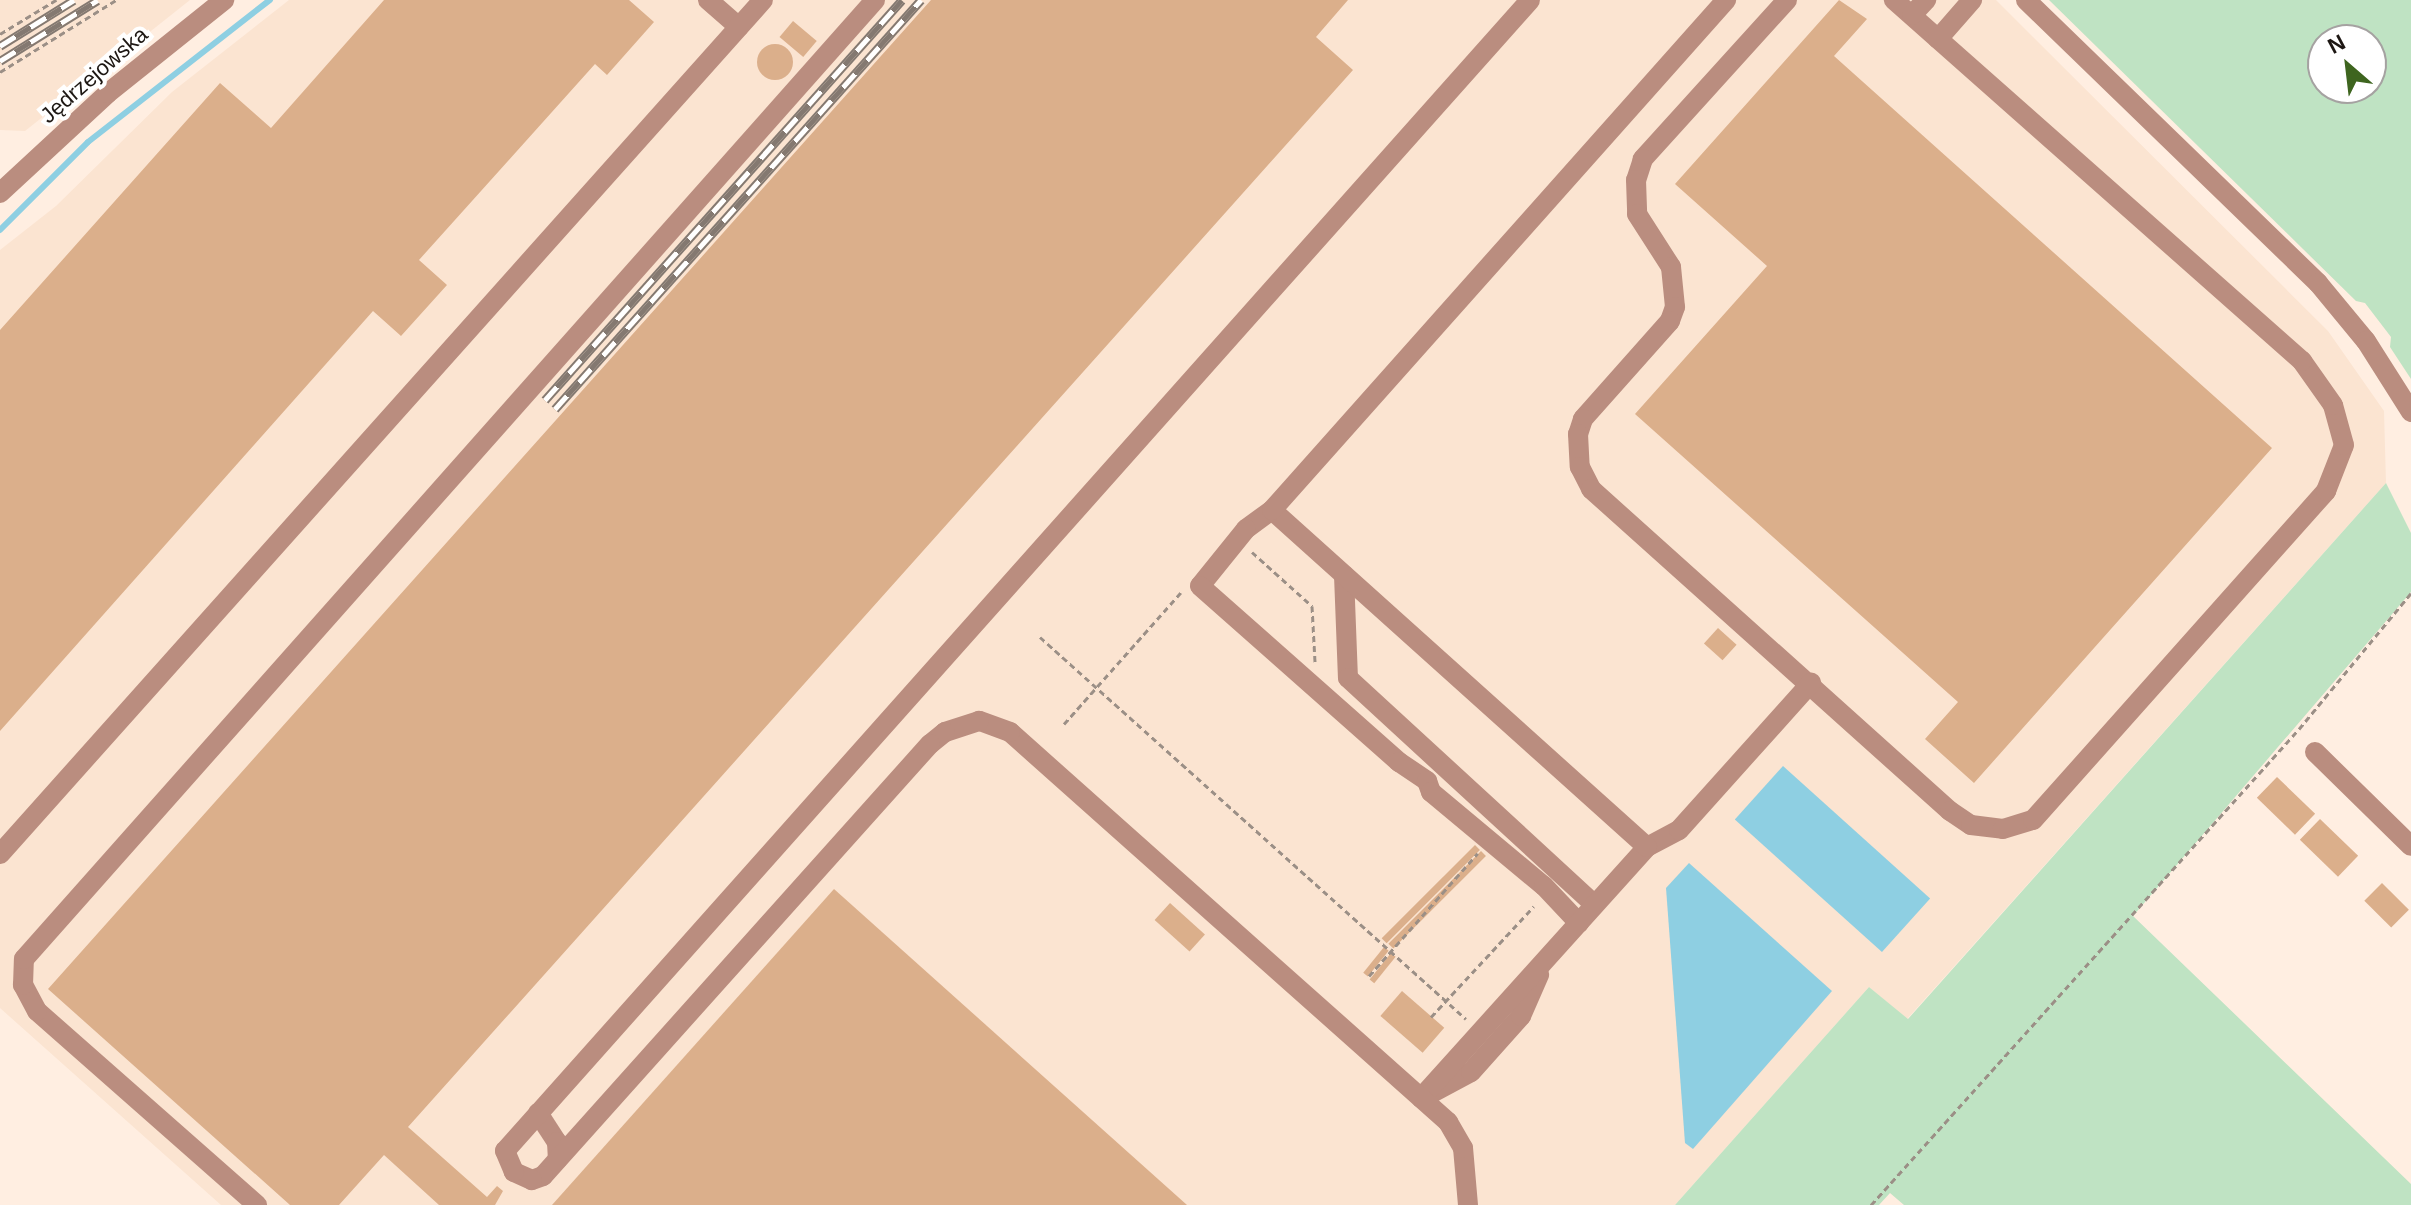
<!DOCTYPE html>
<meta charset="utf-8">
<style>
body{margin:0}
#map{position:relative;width:2411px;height:1205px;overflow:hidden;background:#ffeee1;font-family:Arial,sans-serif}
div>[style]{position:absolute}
.built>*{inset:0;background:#fbe4d1}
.green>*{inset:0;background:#bfe3c3}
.water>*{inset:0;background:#8ecfe2;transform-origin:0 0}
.stream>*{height:6px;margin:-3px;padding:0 3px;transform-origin:3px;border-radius:3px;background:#8ecfe2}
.building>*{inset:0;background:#dbaf8b;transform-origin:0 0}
.round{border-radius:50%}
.path>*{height:3px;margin-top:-1.5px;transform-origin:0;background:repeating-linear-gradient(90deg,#9b8f86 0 6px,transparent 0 10px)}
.minor>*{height:20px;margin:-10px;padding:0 10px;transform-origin:10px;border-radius:10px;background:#ba8d7f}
.rail>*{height:9px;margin-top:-4.5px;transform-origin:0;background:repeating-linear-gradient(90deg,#fff 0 18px,#847971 0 36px);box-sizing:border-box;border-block:2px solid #847971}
span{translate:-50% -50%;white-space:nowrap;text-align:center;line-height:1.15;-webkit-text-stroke:8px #fff;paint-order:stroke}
.street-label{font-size:22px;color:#1d1713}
.north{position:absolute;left:2307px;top:24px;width:80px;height:80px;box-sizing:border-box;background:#fff;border:2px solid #a5a2a1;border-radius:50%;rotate:332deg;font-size:22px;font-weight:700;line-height:32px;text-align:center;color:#1d1713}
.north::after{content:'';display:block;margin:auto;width:28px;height:36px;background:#3e651f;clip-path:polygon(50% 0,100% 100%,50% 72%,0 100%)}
</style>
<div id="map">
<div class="built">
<div style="clip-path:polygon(0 0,190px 0,25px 131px,0 130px)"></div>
<div style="clip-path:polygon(289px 0,1996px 0,2328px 331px,2384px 411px,2386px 483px,1907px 1019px,1869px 987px,1675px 1205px,221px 1205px,0 1008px,0 250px,56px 206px,172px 92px)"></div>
</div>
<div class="green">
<div style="clip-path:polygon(evenodd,2049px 0,2411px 0,2411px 379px,2390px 347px,2391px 337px,2365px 303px,2356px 301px,2049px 0,2323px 40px,2371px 40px,2371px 88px,2323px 88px,2323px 40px)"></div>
<div style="clip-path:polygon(2386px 483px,2411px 533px,2411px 592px,2133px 916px,2411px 1184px,2411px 1205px,1904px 1205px,1890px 1193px,1879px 1205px,1675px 1205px,1869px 987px,1908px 1019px)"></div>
</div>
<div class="water">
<div style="left:1783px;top:766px;width:198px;height:72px;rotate:42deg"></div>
<div style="clip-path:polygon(1689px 863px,1832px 991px,1693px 1149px,1685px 1143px,1666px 888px)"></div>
</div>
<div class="stream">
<div style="left:0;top:230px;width:124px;rotate:-45deg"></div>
<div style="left:88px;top:142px;width:231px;rotate:-38deg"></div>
</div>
<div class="building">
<div style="clip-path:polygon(384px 0,629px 0,654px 22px,607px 75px,595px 64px,419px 260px,447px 285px,401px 336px,373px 311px,0 731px,0 330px,220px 83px,271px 128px)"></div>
<div style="clip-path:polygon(931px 0,1348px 0,1316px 37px,1353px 70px,408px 1127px,487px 1197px,497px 1186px,503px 1191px,495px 1205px,439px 1205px,384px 1155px,339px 1205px,290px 1205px,48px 989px)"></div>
<div style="clip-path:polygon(1839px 0,1867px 19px,1834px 56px,2272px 448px,1974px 783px,1925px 739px,1958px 702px,1635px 414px,1767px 266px,1675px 184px)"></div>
<div style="left:793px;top:21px;width:31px;height:21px;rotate:40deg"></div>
<div class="round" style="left:757px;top:44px;width:36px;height:36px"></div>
<div style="left:1718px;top:628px;width:25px;height:21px;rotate:42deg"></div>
<div style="left:2277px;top:777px;width:53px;height:29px;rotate:44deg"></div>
<div style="left:2320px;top:819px;width:53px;height:29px;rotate:44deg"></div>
<div style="left:1475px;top:845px;width:7px;height:132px;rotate:45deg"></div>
<div style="left:1481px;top:851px;width:7px;height:131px;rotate:45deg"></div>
<div style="left:2382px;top:883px;width:38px;height:25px;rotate:45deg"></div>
<div style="clip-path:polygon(834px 889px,1187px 1205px,552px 1205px)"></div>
<div style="left:1170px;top:903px;width:47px;height:23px;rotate:42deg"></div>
<div style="left:1384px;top:947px;width:6px;height:33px;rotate:39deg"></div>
<div style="left:1391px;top:953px;width:6px;height:34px;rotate:39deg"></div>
<div style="left:1402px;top:991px;width:56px;height:33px;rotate:41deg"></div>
</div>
<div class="path">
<div style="left:0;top:34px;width:66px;rotate:-31.3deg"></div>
<div style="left:0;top:72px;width:137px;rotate:-31.8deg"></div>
<div style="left:1252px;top:552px;width:81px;rotate:42deg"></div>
<div style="left:1312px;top:606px;width:56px;rotate:86.9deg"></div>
<div style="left:1040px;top:637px;width:572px;rotate:41.88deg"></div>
<div style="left:1064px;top:724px;width:176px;rotate:-48.4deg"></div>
<div style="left:1369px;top:976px;width:164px;rotate:-48.5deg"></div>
<div style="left:1431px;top:1017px;width:151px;rotate:-47.1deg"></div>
<div style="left:1871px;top:1205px;width:640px;rotate:-48.04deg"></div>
<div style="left:2299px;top:729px;width:176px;rotate:-50.5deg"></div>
</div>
<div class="minor">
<div style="left:708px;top:0;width:41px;rotate:41.1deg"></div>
<div style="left:1787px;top:0;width:215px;rotate:132.2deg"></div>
<div style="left:1643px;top:159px;width:22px;rotate:108deg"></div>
<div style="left:1636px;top:180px;width:34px;rotate:88deg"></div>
<div style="left:1637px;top:214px;width:63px;rotate:57.3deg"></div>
<div style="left:1671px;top:267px;width:40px;rotate:84.3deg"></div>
<div style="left:1675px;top:307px;width:15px;rotate:110deg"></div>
<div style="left:1670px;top:321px;width:131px;rotate:131.6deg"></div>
<div style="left:1583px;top:419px;width:16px;rotate:108deg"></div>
<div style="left:1578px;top:434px;width:33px;rotate:87deg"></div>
<div style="left:1580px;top:467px;width:25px;rotate:63deg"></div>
<div style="left:1591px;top:489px;width:482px;rotate:41.9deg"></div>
<div style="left:1950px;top:811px;width:25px;rotate:34deg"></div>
<div style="left:1971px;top:825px;width:32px;rotate:7deg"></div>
<div style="left:2003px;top:829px;width:31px;rotate:-17deg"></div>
<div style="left:2033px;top:820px;width:441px;rotate:-48.3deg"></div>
<div style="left:2326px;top:491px;width:49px;rotate:-68.6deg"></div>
<div style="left:2344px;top:445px;width:41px;rotate:-105.4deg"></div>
<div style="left:2333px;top:405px;width:54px;rotate:-125.2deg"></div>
<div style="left:2302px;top:361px;width:545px;rotate:-138.5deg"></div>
<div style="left:2026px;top:0;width:407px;rotate:44.1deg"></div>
<div style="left:2318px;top:283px;width:75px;rotate:50.4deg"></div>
<div style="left:2366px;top:341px;width:84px;rotate:57.6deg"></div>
<div style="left:1912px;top:15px;width:21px;rotate:-47deg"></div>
<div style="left:1938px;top:39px;width:52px;rotate:-48.9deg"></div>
<div style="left:0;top:193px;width:147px;rotate:-42.8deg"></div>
<div style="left:108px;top:93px;width:149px;rotate:-38.7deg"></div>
<div style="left:1272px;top:510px;width:32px;rotate:144deg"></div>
<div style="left:1246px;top:529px;width:73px;rotate:128.9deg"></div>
<div style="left:1200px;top:586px;width:266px;rotate:41.5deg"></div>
<div style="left:1399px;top:762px;width:34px;rotate:34deg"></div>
<div style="left:1427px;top:781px;width:12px;rotate:70deg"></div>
<div style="left:1431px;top:792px;width:147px;rotate:39.8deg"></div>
<div style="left:1544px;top:886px;width:51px;rotate:46.6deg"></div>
<div style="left:1344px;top:575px;width:103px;rotate:87.8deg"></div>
<div style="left:1348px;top:678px;width:335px;rotate:42.6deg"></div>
<div style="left:2315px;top:752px;width:134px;rotate:44.4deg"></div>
<div style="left:1647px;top:847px;width:36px;rotate:-28deg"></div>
<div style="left:1679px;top:830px;width:198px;rotate:-48.1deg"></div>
<div style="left:0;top:854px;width:1145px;rotate:-48.22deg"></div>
<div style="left:1432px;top:1093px;width:44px;rotate:-28.3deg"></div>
<div style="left:1471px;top:1072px;width:75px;rotate:-48.2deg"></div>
<div style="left:1521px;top:1016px;width:45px;rotate:-66.3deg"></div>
<div style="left:1421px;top:1098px;width:338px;rotate:-48deg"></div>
<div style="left:1647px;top:847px;width:504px;rotate:-138.06deg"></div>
<div style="left:1272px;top:510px;width:683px;rotate:-48.32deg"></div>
<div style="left:538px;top:1113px;width:35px;rotate:57deg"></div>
<div style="left:557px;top:1142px;width:17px;rotate:87deg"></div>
<div style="left:257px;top:1205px;width:293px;rotate:-138.6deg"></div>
<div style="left:37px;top:1011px;width:30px;rotate:-118deg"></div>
<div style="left:23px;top:985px;width:26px;rotate:-88deg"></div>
<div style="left:24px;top:959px;width:1282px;rotate:-48.41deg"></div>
<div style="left:1468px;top:1205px;width:57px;rotate:-95deg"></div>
<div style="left:1463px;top:1148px;width:30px;rotate:-120deg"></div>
<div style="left:1448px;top:1122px;width:586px;rotate:-138.32deg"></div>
<div style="left:1010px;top:732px;width:33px;rotate:-160deg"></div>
<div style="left:979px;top:721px;width:36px;rotate:162deg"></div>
<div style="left:945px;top:732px;width:19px;rotate:141deg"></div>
<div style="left:930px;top:744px;width:580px;rotate:131.86deg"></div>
<div style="left:543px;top:1176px;width:12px;rotate:160deg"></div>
<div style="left:532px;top:1180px;width:20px;rotate:-156deg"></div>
<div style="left:514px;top:1172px;width:23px;rotate:-113deg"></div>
<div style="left:505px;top:1151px;width:1541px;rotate:-48.31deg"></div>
</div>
<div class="rail">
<div style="left:0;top:46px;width:87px;rotate:-31.9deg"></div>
<div style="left:0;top:61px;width:115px;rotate:-31.9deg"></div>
<div style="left:545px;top:400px;width:536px;rotate:-48.25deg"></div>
<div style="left:555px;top:409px;width:549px;rotate:-48.18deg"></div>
</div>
<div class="street-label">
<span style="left:94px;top:75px;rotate:-41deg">Jędrzejowska</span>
</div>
<div class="north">N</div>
</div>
